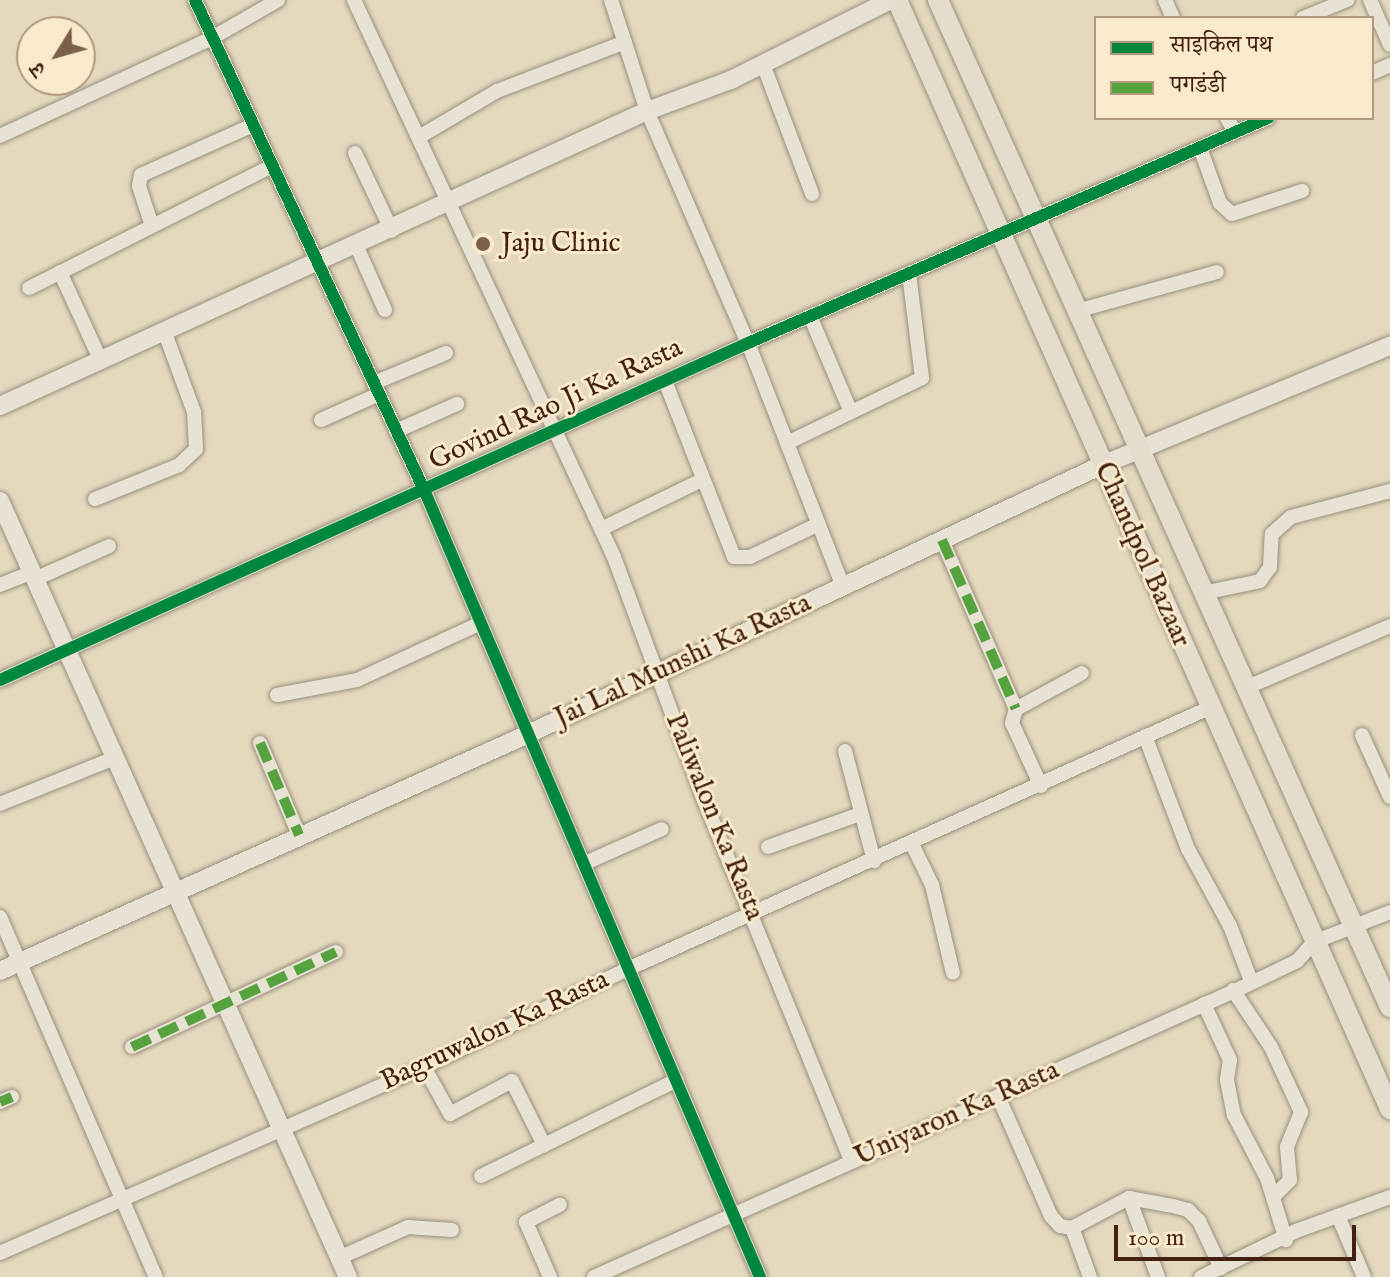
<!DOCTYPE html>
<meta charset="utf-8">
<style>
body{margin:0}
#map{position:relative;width:1390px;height:1277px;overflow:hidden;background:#e4d9bd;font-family:"IM FELL English","Noto Serif Devanagari",serif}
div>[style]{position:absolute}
.roads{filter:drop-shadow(0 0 2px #998f7d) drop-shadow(0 0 2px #998f7d)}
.street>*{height:14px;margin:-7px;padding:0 7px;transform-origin:7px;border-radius:7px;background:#e8e2d5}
.secondary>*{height:18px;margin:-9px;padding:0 9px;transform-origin:9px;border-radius:9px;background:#e8e2d5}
.primary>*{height:20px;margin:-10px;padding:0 10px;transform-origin:10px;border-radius:10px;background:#e4ddcd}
.quiet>*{height:10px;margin-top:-5px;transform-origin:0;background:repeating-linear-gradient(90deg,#55a23f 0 20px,transparent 0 30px)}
.cycleway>*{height:12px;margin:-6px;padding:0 6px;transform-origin:6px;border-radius:6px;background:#00873e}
.dots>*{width:22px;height:22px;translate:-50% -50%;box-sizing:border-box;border:4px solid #f8eaca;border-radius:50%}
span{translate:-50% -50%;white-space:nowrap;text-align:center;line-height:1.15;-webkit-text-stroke:6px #f8eaca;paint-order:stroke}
.poi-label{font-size:28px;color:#43200f}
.left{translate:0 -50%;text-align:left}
.street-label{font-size:28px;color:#43200f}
.legend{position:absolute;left:1094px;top:16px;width:280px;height:104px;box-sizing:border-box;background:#f8eaca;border:2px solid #b0997f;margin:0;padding:10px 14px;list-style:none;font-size:24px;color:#43200f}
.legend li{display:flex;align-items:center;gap:16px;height:40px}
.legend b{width:40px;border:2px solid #b0997f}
.north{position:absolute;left:16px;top:16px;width:80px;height:80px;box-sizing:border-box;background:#f8eaca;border:2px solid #b0997f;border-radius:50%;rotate:233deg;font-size:22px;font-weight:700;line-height:32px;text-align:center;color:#43200f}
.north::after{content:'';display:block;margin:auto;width:28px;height:36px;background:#7b614c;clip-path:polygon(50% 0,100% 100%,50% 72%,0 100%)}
.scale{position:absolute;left:1114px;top:1225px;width:242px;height:36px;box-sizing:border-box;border:4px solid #43200f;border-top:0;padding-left:10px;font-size:24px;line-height:28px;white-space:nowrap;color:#43200f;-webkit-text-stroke:6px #f8eaca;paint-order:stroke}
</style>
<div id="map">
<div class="roads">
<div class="street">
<div style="left:195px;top:0;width:543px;rotate:64.94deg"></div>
<div style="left:425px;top:492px;width:853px;rotate:66.89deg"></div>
<div style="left:354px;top:0;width:615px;rotate:64.98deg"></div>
<div style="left:614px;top:557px;width:259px;rotate:69.7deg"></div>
<div style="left:704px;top:800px;width:390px;rotate:67.8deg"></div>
<div style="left:611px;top:0;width:117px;rotate:72deg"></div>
<div style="left:647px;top:111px;width:253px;rotate:66.5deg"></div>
<div style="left:748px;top:343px;width:262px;rotate:68.7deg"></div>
<div style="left:1165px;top:0;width:20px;rotate:66deg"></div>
<div style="left:1370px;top:0;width:49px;rotate:66deg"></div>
<div style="left:1303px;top:18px;width:48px;rotate:-22.2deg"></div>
<div style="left:763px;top:64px;width:139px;rotate:69.3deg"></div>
<div style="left:1372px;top:73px;width:20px;rotate:-24deg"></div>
<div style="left:1227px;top:118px;width:16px;rotate:60deg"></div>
<div style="left:0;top:136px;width:234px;rotate:-24.8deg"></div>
<div style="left:212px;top:38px;width:76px;rotate:-29.9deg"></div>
<div style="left:419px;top:137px;width:91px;rotate:-30.5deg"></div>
<div style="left:497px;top:91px;width:137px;rotate:-20.9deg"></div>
<div style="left:1200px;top:148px;width:59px;rotate:70deg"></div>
<div style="left:1220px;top:203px;width:16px;rotate:43deg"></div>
<div style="left:1232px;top:214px;width:74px;rotate:-18.2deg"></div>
<div style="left:355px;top:153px;width:86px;rotate:64.6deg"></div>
<div style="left:152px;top:226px;width:42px;rotate:-108deg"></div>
<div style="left:139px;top:186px;width:11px;rotate:-80deg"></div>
<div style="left:141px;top:175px;width:123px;rotate:-24.1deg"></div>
<div style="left:357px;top:247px;width:69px;rotate:66deg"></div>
<div style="left:60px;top:272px;width:98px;rotate:65.3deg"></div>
<div style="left:29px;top:288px;width:272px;rotate:-26.7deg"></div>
<div style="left:1080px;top:310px;width:142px;rotate:-15.5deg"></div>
<div style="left:810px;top:316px;width:104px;rotate:66.9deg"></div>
<div style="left:665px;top:381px;width:189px;rotate:68.6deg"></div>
<div style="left:734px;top:557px;width:16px"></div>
<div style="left:750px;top:557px;width:76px;rotate:-25.6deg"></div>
<div style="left:374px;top:383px;width:78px;rotate:-22.6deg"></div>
<div style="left:321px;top:420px;width:64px;rotate:-24.1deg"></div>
<div style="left:396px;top:431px;width:67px;rotate:-23.9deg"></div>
<div style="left:787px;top:443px;width:150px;rotate:-25.7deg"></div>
<div style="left:922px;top:378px;width:105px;rotate:-97.1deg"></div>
<div style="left:95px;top:499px;width:91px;rotate:-22deg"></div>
<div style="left:179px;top:465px;width:23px;rotate:-43deg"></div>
<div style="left:196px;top:449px;width:37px;rotate:-93deg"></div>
<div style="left:194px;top:412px;width:84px;rotate:-110.2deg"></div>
<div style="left:601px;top:529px;width:112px;rotate:-25.9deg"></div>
<div style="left:942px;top:540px;width:184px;rotate:66.4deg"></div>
<div style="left:35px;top:579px;width:81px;rotate:-24deg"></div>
<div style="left:0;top:585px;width:35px;rotate:-22deg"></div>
<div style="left:1208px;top:592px;width:53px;rotate:-11.9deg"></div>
<div style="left:1260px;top:581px;width:17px;rotate:-54deg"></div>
<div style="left:1270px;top:567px;width:33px;rotate:-87deg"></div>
<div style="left:1272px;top:534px;width:25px;rotate:-42deg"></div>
<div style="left:1291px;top:517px;width:102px;rotate:-14.7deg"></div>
<div style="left:0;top:680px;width:820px;rotate:-24.25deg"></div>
<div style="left:748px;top:343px;width:567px;rotate:-23.4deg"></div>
<div style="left:1250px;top:686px;width:152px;rotate:-23.2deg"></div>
<div style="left:277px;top:695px;width:81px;rotate:-10.6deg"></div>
<div style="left:357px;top:680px;width:136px;rotate:-24.7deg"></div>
<div style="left:1362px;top:735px;width:68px;rotate:65.7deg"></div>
<div style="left:1145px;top:736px;width:121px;rotate:69.2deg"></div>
<div style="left:1188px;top:849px;width:88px;rotate:61.4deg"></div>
<div style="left:1230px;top:926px;width:59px;rotate:69.1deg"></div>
<div style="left:260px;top:743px;width:100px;rotate:67deg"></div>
<div style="left:845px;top:751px;width:114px;rotate:75.2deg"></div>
<div style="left:1041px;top:786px;width:69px;rotate:-114.7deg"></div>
<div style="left:1012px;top:723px;width:15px;rotate:-74deg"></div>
<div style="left:1016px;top:709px;width:75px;rotate:-28.6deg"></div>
<div style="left:0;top:804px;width:124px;rotate:-21.8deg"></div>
<div style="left:912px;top:844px;width:46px;rotate:64deg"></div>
<div style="left:932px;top:885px;width:90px;rotate:76.6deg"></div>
<div style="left:768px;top:847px;width:98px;rotate:-19.7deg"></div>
<div style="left:583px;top:864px;width:86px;rotate:-23.9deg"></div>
<div style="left:0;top:917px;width:392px;rotate:66.6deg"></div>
<div style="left:1233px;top:990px;width:69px;rotate:56.3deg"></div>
<div style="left:1271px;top:1047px;width:72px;rotate:65.2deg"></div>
<div style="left:1301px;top:1112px;width:38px;rotate:112deg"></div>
<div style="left:1287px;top:1147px;width:33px;rotate:85deg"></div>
<div style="left:1290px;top:1180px;width:24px;rotate:135deg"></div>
<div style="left:1204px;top:1004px;width:62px;rotate:65.1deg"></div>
<div style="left:1230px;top:1060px;width:20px;rotate:99deg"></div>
<div style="left:1227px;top:1080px;width:36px;rotate:79deg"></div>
<div style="left:1234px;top:1115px;width:71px;rotate:62.4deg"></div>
<div style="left:1267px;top:1178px;width:65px;rotate:73deg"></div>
<div style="left:132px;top:1047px;width:225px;rotate:-25deg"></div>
<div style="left:424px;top:1067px;width:54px;rotate:61deg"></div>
<div style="left:450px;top:1114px;width:70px;rotate:-28deg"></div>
<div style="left:512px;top:1081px;width:72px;rotate:63.4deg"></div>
<div style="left:998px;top:1096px;width:131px;rotate:66.2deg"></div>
<div style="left:1051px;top:1216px;width:13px;rotate:48deg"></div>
<div style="left:1060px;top:1226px;width:12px;rotate:9deg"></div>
<div style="left:1072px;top:1228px;width:64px;rotate:-27.8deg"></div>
<div style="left:1129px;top:1198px;width:45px;rotate:10.3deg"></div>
<div style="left:1173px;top:1206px;width:16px;rotate:15deg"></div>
<div style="left:1188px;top:1210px;width:16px;rotate:45deg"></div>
<div style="left:1199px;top:1221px;width:52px;rotate:64.9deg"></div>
<div style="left:0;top:1102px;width:13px;rotate:-23deg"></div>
<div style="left:481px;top:1176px;width:218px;rotate:-26.1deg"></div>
<div style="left:1129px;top:1198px;width:84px;rotate:69.8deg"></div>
<div style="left:1338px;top:1216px;width:66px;rotate:66.9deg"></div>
<div style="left:1072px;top:1228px;width:52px;rotate:69.8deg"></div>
<div style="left:0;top:1253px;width:463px;rotate:-23.7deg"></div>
<div style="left:424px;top:1067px;width:229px;rotate:-25.7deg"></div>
<div style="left:630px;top:968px;width:635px;rotate:-24.18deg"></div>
<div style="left:339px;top:1258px;width:76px;rotate:-24.2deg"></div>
<div style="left:408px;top:1227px;width:44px;rotate:3.9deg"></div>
<div style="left:550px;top:1277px;width:60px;rotate:-113.6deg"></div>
<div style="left:526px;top:1222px;width:38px;rotate:-27deg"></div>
<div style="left:594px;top:1277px;width:709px;rotate:-24.07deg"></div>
<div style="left:1241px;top:988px;width:62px;rotate:-25.7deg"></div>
<div style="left:1297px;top:961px;width:25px;rotate:-48deg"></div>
<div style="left:1314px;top:942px;width:82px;rotate:-21.5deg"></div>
<div style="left:1201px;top:1277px;width:106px;rotate:-25.8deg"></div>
<div style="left:1296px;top:1231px;width:100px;rotate:-19.9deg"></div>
</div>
<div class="secondary">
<div style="left:0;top:406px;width:711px;rotate:-24.51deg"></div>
<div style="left:647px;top:111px;width:90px;rotate:-20.3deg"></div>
<div style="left:731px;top:80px;width:179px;rotate:-26.6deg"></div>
<div style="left:0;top:501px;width:850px;rotate:65.85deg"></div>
<div style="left:0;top:971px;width:577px;rotate:-24.16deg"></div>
<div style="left:526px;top:735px;width:636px;rotate:-25.11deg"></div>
<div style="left:1102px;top:465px;width:312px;rotate:-22.5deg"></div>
</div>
<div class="primary">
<div style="left:897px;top:0;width:1214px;rotate:66.03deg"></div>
<div style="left:938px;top:0;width:1104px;rotate:65.83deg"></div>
</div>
</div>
<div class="quiet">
<div style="left:942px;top:540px;width:184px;rotate:66.4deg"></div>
<div style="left:260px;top:743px;width:100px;rotate:67deg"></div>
<div style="left:132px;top:1047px;width:225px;rotate:-25deg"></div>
<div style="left:0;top:1102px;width:13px;rotate:-23deg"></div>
</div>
<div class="cycleway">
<div style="left:195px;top:0;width:543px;rotate:64.94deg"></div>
<div style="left:425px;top:492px;width:853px;rotate:66.89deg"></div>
<div style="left:0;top:680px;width:820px;rotate:-24.25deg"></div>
<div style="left:748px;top:343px;width:567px;rotate:-23.4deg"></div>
</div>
<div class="dots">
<div style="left:483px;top:244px;background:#7b614c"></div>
</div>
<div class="poi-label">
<span class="left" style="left:501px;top:244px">Jaju Clinic</span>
</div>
<div class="street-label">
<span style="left:556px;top:405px;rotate:-25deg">Govind Rao Ji Ka Rasta</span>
<span style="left:1142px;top:555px;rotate:66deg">Chandpol Bazaar</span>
<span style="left:683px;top:661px;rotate:-25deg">Jai Lal Munshi Ka Rasta</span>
<span style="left:714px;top:817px;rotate:68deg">Paliwalon Ka Rasta</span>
<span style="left:495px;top:1031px;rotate:-25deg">Bagruwalon Ka Rasta</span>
<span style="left:957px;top:1114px;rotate:-24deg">Uniyaron Ka Rasta</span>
</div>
<ul class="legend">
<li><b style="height:10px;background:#00873e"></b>साइकिल पथ</li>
<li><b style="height:10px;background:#55a23f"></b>पगडंडी</li>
</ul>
<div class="north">उ</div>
<div class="scale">100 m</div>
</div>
